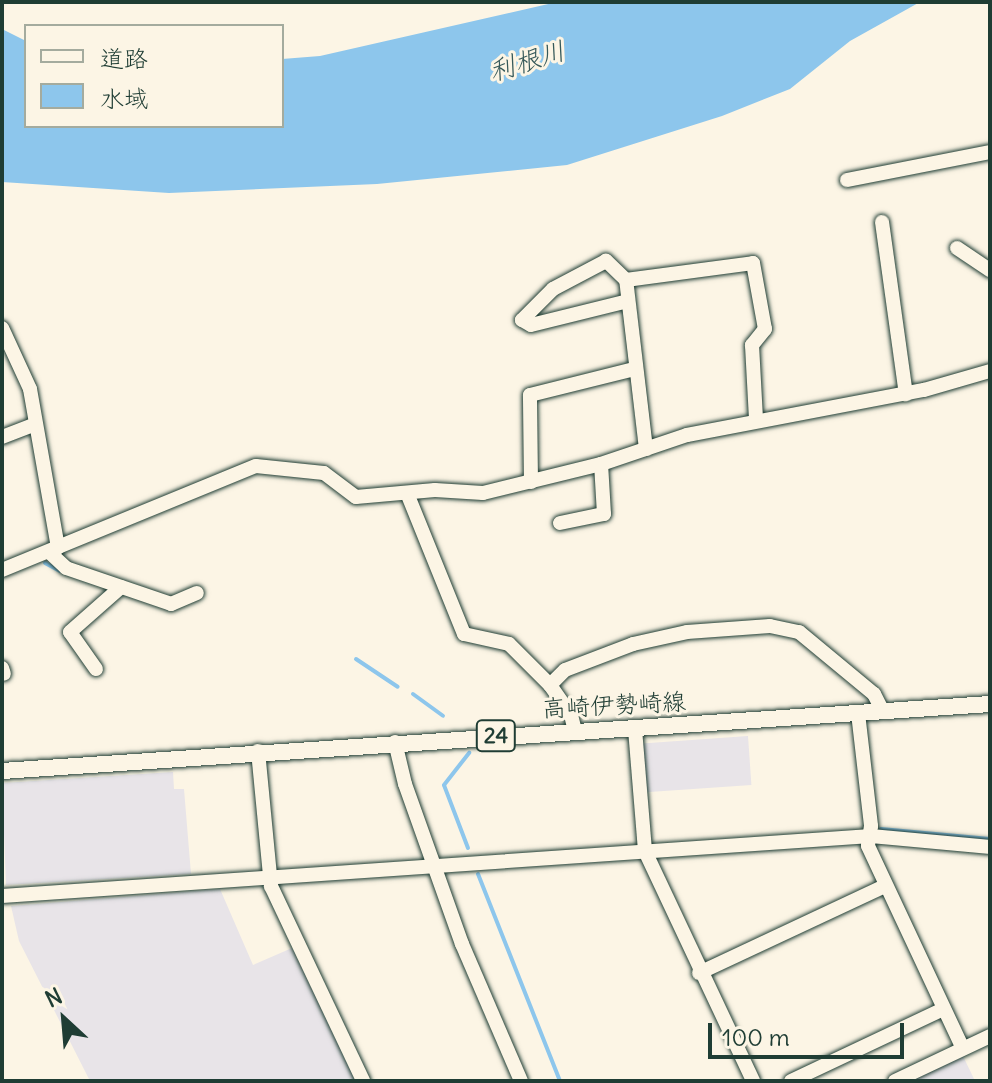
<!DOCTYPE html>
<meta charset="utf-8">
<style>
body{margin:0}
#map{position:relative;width:992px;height:1083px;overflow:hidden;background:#fcf5e5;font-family:Delius,"Klee One",sans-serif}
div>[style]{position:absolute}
.built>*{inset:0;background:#e8e4e8;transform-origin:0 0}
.water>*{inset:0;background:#8dc6ec}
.stream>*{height:4px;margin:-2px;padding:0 2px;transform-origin:2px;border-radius:2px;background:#8dc6ec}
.roads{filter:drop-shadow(0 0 2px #1f3d34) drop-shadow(0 0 2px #1f3d34)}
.minor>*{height:14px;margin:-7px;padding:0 7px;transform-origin:7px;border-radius:7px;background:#fcf5e5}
.major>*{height:16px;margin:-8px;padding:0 8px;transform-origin:8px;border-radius:8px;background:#fcf5e5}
span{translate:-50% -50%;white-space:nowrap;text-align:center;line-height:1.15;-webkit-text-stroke:6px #fcf5e5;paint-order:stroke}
.shield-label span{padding:2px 6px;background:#fcf5e5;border:2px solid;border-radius:6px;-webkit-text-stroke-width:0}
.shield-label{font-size:22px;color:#1f3d34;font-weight:700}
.street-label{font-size:24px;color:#1f3d34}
.water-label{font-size:26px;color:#355859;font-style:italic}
.frame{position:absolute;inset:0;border:4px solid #1f3d34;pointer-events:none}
.legend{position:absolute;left:24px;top:24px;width:260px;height:104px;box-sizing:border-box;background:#fcf5e5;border:2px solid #a4ab9e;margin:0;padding:10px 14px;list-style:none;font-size:24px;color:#1f3d34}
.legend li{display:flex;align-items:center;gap:16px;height:40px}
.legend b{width:40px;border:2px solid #a4ab9e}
.north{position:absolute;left:24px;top:979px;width:80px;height:80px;-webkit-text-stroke:6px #fcf5e5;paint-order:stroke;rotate:334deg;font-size:22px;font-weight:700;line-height:32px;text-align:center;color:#1f3d34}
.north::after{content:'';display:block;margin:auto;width:28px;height:36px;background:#1f3d34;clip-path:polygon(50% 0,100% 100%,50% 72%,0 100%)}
.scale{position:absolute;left:708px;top:1023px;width:196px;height:36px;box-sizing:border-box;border:4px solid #1f3d34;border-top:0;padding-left:10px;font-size:24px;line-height:28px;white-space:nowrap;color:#1f3d34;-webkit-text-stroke:6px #fcf5e5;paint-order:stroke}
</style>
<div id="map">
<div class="built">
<div style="left:748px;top:736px;width:49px;height:106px;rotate:86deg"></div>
<div style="clip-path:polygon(173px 772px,174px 789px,184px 789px,191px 874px,6px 885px,2px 783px)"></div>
<div style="clip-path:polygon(220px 889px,253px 965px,292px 948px,356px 1081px,90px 1081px,19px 941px,11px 906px)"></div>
<div style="clip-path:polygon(963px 1056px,975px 1081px,910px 1081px)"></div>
</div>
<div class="water">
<div style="clip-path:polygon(557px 2px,920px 2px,850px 41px,790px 89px,722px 116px,567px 165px,377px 184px,169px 193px,2px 182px,2px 29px,26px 41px,26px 126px,282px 126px,282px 59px,320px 56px)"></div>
</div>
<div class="stream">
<div style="left:45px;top:563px;width:17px;rotate:28deg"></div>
<div style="left:356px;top:659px;width:50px;rotate:33.7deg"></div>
<div style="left:413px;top:694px;width:37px;rotate:36deg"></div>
<div style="left:881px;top:829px;width:109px;rotate:5.2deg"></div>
<div style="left:468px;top:848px;width:67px;rotate:-110.9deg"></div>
<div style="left:444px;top:785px;width:41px;rotate:-52deg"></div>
<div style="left:478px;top:874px;width:223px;rotate:68.4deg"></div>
</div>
<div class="roads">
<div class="minor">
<div style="left:847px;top:180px;width:146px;rotate:-11.1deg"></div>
<div style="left:882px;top:222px;width:174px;rotate:82.1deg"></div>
<div style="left:957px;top:248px;width:40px;rotate:34deg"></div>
<div style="left:626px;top:280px;width:28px;rotate:-136deg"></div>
<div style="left:606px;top:261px;width:60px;rotate:152.2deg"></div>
<div style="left:553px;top:289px;width:44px;rotate:135deg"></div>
<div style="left:522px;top:320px;width:10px;rotate:29deg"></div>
<div style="left:531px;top:325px;width:100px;rotate:-13.9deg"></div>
<div style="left:2px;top:328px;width:67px;rotate:65.3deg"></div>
<div style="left:30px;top:389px;width:161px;rotate:80deg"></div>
<div style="left:2px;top:437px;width:34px;rotate:-21deg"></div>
<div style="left:646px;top:449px;width:170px;rotate:-96.7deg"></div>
<div style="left:626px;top:280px;width:128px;rotate:-7.6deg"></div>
<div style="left:753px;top:263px;width:67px;rotate:79.7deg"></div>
<div style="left:765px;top:329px;width:21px;rotate:129deg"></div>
<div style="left:752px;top:345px;width:75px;rotate:86.9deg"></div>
<div style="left:531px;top:482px;width:87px;rotate:-90.7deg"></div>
<div style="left:530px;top:395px;width:107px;rotate:-14deg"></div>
<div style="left:407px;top:493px;width:152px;rotate:68deg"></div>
<div style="left:464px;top:634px;width:46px;rotate:12.5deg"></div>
<div style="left:509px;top:644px;width:58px;rotate:45deg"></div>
<div style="left:550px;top:685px;width:37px;rotate:55deg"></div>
<div style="left:571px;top:715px;width:16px;rotate:76deg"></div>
<div style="left:560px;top:523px;width:45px;rotate:-11.6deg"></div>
<div style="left:604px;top:514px;width:50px;rotate:-93.4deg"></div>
<div style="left:49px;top:552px;width:23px;rotate:43deg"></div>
<div style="left:66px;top:568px;width:111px;rotate:18.9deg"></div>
<div style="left:171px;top:604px;width:28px;rotate:-23deg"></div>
<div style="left:2px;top:570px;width:274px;rotate:-22.3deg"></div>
<div style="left:256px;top:466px;width:68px;rotate:5.9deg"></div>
<div style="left:324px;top:473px;width:40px;rotate:37deg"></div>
<div style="left:356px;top:497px;width:79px;rotate:-5.1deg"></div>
<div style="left:435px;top:490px;width:48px;rotate:3.6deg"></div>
<div style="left:483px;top:493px;width:122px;rotate:-13.8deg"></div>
<div style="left:601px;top:464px;width:91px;rotate:-18.6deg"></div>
<div style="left:687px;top:435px;width:241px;rotate:-10.8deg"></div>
<div style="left:924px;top:390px;width:69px;rotate:-16.1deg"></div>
<div style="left:2px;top:668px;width:6px;rotate:72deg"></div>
<div style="left:96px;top:669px;width:45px;rotate:-125.1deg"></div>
<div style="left:70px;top:632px;width:68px;rotate:-41.4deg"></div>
<div style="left:550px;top:685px;width:21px;rotate:-45deg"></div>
<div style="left:565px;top:670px;width:73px;rotate:-20.9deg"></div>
<div style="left:633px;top:644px;width:55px;rotate:-12.5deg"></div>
<div style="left:687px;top:632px;width:83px;rotate:-4.1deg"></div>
<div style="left:770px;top:626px;width:30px;rotate:12deg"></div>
<div style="left:799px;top:632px;width:97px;rotate:39.6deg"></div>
<div style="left:874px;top:694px;width:20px;rotate:63deg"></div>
<div style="left:858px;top:713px;width:114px;rotate:83.4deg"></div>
<div style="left:871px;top:826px;width:20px;rotate:99deg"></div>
<div style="left:868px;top:846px;width:222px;rotate:64.9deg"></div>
<div style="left:635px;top:729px;width:122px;rotate:85.3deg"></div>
<div style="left:645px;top:851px;width:254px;rotate:64.8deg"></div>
<div style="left:395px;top:742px;width:43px;rotate:76.6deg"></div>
<div style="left:405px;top:784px;width:170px;rotate:70.4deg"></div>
<div style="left:462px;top:944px;width:149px;rotate:66.7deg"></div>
<div style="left:258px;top:751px;width:136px;rotate:84.5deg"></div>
<div style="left:271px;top:886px;width:216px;rotate:64.7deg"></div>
<div style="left:2px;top:896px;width:871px;rotate:-3.95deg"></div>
<div style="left:871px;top:836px;width:120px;rotate:5.3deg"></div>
<div style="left:699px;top:973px;width:205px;rotate:-25.1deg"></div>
<div style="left:791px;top:1081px;width:168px;rotate:-25.3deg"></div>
<div style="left:895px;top:1081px;width:105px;rotate:-25.3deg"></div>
</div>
<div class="major">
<div style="left:2px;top:771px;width:990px;rotate:-3.88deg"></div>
</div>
</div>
<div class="shield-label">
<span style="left:496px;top:736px">24</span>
</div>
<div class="street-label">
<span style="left:614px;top:705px;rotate:-3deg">高崎伊勢崎線</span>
</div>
<div class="water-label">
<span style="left:527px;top:61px;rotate:-17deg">利根川</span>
</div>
<div class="frame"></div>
<ul class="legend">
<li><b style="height:10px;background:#fcf5e5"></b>道路</li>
<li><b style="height:22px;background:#8dc6ec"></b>水域</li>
</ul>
<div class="north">N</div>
<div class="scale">100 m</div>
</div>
